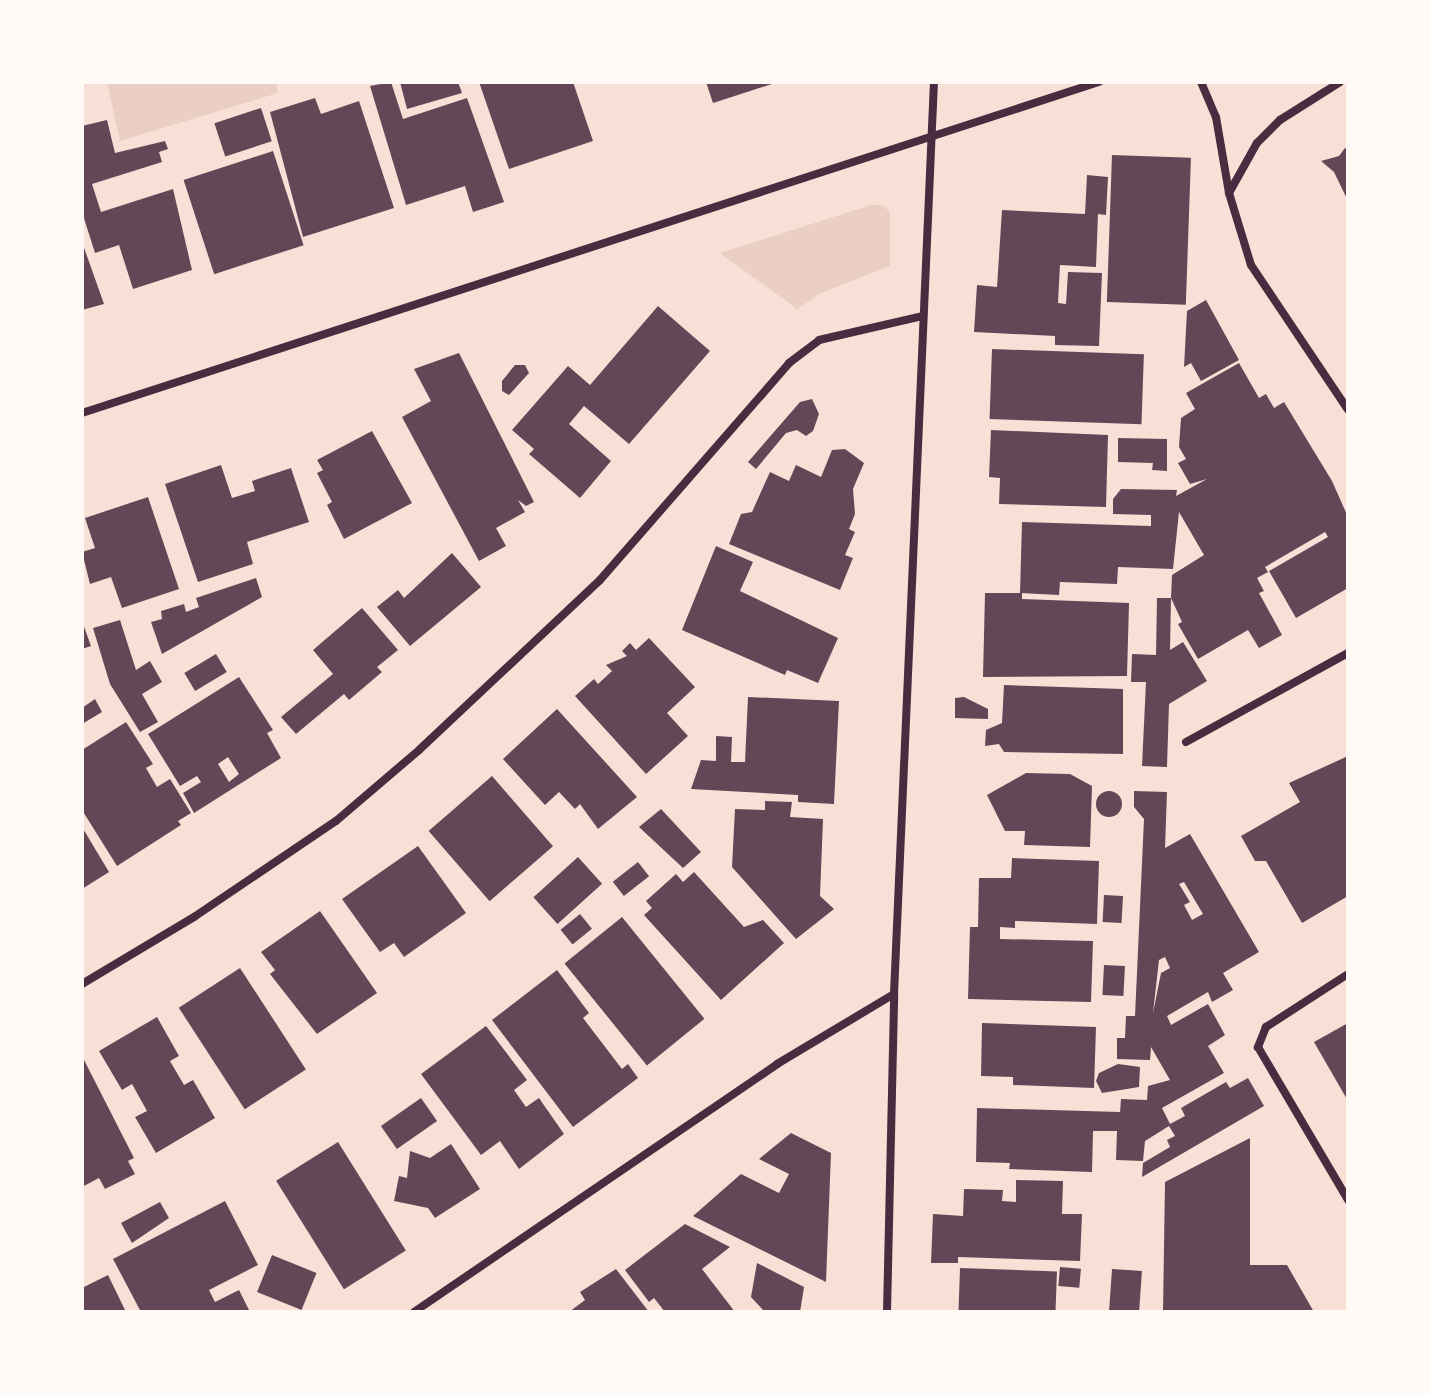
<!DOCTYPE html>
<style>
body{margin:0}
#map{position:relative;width:1430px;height:1394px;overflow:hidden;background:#f7e1d7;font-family:Karla,sans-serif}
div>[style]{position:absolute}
.green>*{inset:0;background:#ebcfc5}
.building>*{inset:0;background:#644757;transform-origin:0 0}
.round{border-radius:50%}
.minor>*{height:8px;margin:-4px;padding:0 4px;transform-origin:4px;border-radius:4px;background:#4a2c40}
span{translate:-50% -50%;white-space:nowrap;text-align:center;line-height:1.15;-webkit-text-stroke:8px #fffaf5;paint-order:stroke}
.frame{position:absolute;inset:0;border:84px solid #fffaf5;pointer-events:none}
</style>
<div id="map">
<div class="green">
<div style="clip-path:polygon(107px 82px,276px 82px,278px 93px,120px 141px)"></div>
<div style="clip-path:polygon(871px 205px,883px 205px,890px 212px,890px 266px,821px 293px,797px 309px,720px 253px)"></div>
</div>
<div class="building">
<div style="clip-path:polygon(391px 82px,403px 119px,467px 98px,504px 202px,473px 212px,465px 186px,406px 205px,370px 86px)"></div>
<div style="clip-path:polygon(400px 82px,458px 82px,462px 93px,407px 109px)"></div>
<div style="clip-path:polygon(479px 82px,573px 82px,593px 141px,509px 169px)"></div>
<div style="clip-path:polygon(706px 82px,775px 82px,775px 83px,713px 103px)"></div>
<div style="clip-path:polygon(315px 98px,321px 114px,359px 101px,394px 208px,303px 237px,270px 112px)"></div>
<div style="left:261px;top:108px;width:35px;height:49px;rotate:72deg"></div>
<div style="clip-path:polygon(107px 120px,115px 153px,165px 141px,168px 149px,159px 152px,162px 162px,92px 184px,101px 212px,173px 189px,192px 270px,133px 289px,119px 245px,95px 253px,82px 212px,82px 126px)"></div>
<div style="clip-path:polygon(1345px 148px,1348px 149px,1348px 201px,1334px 172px,1321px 161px,1339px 156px)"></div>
<div style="left:273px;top:151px;width:99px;height:94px;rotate:72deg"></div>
<div style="left:1112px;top:155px;width:79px;height:147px;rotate:2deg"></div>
<div style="clip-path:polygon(1087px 175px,1108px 177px,1106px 215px,1098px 214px,1096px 267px,1060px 265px,1058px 303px,1066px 304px,1068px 272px,1102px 273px,1099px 346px,1055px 345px,1055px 336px,974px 332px,977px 285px,997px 287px,1002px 210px,1085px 214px)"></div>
<div style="clip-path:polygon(82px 242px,104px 304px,82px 310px)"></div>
<div style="clip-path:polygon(1206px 300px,1239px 360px,1201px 381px,1191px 363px,1184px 367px,1187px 311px)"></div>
<div style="clip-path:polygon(658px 306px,710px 351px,629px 444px,584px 406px,569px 424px,611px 461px,580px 498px,529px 454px,534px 449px,512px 430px,568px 366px,590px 385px)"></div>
<div style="left:992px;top:349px;width:152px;height:70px;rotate:2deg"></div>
<div style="clip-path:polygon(459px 353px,534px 502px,526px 506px,518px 500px,525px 512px,496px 528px,506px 546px,479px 561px,402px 417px,431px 401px,414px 369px)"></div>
<div style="clip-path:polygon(1239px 363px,1259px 398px,1266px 394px,1274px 408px,1284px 402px,1332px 481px,1348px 517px,1348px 588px,1296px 618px,1269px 571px,1328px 537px,1325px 532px,1265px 567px,1268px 572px,1257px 578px,1264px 591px,1259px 593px,1282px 635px,1259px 648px,1248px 630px,1198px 659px,1178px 624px,1182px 622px,1171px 598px,1170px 650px,1183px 642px,1207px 681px,1169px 704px,1167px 767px,1142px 766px,1146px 682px,1131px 682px,1132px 654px,1156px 655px,1157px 598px,1171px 598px,1172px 575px,1204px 555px,1179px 512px,1173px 569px,1118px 567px,1117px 584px,1060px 582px,1059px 595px,1020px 593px,1022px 522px,1151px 526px,1151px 515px,1113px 514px,1113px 499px,1121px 489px,1177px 490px,1176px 496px,1207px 479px,1190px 484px,1178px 463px,1186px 459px,1179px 447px,1181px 418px,1195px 409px,1186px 393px)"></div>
<div style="clip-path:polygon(515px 365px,525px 365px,529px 373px,509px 395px,502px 391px,502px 381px)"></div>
<div style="clip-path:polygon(812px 399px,819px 414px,813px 431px,806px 436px,797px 430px,786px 433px,756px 469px,748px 462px,800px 402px)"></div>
<div style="clip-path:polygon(991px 430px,1108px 435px,1106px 507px,999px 504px,1000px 478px,989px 477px)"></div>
<div style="clip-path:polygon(372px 431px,412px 503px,344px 539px,327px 505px,332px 502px,317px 473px,323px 470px,317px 460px)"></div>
<div style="clip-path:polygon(1118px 438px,1167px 439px,1167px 471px,1152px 470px,1153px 463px,1118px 462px)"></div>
<div style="clip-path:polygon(845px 449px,864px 463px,853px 489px,855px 514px,849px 529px,855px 532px,845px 555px,853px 558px,840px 590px,729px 544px,741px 514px,752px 512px,770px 472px,789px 481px,796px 465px,821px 477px,832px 450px)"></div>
<div style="clip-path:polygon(221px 465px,232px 498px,255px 491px,252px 481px,291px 468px,309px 522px,247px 542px,253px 564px,198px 582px,165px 484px)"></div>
<div style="clip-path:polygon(148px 497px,179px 589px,122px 608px,111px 577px,90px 584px,82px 552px,95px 548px,85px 518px)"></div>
<div style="clip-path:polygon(716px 546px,753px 562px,740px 591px,838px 638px,818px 683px,787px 670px,785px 675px,682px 630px)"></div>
<div style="clip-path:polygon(452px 553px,481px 587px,410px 646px,377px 607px,398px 590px,404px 598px)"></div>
<div style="clip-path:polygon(256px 578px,262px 597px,162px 654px,151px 622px,162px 619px,161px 611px,184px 604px,186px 612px,199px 607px,196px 598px)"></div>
<div style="clip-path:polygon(985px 593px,1022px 593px,1022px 599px,1129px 603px,1127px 676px,983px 677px)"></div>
<div style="clip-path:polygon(362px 608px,398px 650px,377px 667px,382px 672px,349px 700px,344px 694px,296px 734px,281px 717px,333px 674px,313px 650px)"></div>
<div style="clip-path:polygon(120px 620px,136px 670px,150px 661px,162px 682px,142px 694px,158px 722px,140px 732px,110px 684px,93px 628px)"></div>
<div style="clip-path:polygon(82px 621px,91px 646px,82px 649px)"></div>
<div style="clip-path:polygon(649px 638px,695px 687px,667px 713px,688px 736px,646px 774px,575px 696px,594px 679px,598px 684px,612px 671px,606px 665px,627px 656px,622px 651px,630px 643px,636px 650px)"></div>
<div style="left:216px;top:654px;width:21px;height:37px;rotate:59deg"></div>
<div style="clip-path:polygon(evenodd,239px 677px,273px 730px,267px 733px,281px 758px,194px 813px,183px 793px,201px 782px,197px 776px,180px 786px,148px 734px,239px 677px,228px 757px,239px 774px,229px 782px,218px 764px,228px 757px)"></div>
<div style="clip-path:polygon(1004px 685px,1123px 689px,1123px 754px,1004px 752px,999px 744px,985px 746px,986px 730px,1002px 723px)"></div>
<div style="clip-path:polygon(748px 697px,839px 701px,834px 804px,798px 802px,798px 795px,691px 789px,701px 760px,716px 761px,716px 736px,732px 737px,731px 762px,745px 762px)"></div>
<div style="clip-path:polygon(964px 697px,988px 709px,988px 719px,955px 718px,955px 698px)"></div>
<div style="clip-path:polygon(95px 699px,102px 712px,82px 724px,82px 708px)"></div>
<div style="clip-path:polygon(557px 709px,637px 797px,598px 829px,580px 804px,575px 809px,559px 792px,545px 805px,503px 759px)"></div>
<div style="clip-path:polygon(126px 722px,153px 764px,146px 768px,157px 787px,170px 779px,191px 813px,178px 821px,181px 825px,117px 866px,82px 810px,82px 750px)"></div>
<div style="clip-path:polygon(1348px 756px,1348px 896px,1302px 923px,1266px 861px,1255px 861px,1241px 836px,1300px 802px,1289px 783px)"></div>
<div style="clip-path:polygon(1026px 773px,1070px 774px,1092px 786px,1090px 847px,1024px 845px,1025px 831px,1005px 831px,987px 795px)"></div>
<div style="left:492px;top:776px;width:93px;height:84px;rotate:49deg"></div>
<div class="round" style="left:1096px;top:791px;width:26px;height:26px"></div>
<div style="clip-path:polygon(evenodd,1134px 791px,1167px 792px,1165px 848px,1190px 834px,1259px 952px,1223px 973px,1233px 990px,1212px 1002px,1208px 992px,1167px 1016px,1171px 1025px,1208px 1004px,1225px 1035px,1208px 1046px,1224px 1073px,1162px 1108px,1170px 1124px,1185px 1116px,1181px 1108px,1226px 1082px,1230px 1088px,1248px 1078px,1264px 1106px,1142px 1177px,1143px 1163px,1170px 1147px,1167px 1140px,1175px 1136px,1169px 1126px,1145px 1141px,1143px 1161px,1116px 1160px,1117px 1131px,1093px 1131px,1092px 1172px,1009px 1169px,1010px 1163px,976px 1162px,977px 1108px,1120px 1112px,1121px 1099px,1147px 1100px,1148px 1086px,1170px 1080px,1151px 1047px,1150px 1060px,1117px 1059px,1117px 1038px,1125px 1038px,1126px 1016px,1135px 1016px,1144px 819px,1134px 807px,1134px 791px,1184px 882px,1203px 914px,1192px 920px,1184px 905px,1190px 902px,1179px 884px,1184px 882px,1134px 791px,1165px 957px,1170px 968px,1161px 973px,1153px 1013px,1159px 960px,1165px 957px)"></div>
<div style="clip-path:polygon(765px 801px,792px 802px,790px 817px,823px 819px,820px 896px,834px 909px,796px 939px,732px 867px,735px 809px,765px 810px)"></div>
<div style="clip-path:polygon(661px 809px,701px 852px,683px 868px,639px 827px)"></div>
<div style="clip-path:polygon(82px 827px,109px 872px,82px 889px)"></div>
<div style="clip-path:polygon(418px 846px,466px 913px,404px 957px,394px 943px,380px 952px,342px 899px)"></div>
<div style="left:578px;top:857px;width:36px;height:60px;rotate:48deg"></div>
<div style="clip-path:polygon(1012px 858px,1099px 861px,1097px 924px,1015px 921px,1015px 928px,1000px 927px,1000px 939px,1093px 941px,1091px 1002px,968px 999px,970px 927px,978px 927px,979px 878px,1011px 878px)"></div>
<div style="left:638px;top:862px;width:18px;height:32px;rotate:52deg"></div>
<div style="clip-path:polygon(694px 872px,744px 927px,763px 920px,784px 943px,721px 1000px,644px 915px,652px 908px,646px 901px,676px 874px,683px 882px)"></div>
<div style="left:1104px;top:895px;width:19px;height:27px;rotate:3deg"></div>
<div style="clip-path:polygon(320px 911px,377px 993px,317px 1034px,270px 974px,275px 970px,261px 952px)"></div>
<div style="left:580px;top:914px;width:19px;height:25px;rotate:51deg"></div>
<div style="left:622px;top:917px;width:131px;height:74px;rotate:51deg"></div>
<div style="left:1104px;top:965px;width:21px;height:30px;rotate:3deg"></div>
<div style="left:240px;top:968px;width:121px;height:73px;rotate:57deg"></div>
<div style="clip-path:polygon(557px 970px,589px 1013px,583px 1018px,622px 1069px,628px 1064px,638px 1078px,573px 1127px,492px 1020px)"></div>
<div style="clip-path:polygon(157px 1017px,179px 1056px,170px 1061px,184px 1085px,193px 1080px,215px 1118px,156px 1153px,135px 1117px,147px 1111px,132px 1084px,122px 1090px,99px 1051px)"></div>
<div style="clip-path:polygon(982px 1023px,1096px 1027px,1094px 1088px,1013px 1085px,1013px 1077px,981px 1076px)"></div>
<div style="clip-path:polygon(1348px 1023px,1348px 1101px,1314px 1042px)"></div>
<div style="clip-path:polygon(486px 1026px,527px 1080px,514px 1090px,526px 1107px,539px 1098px,564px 1134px,519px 1169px,500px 1141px,481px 1155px,421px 1074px)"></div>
<div style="clip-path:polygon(82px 1056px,134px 1158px,128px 1161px,135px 1174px,105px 1189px,99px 1178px,82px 1187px)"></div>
<div style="clip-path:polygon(1118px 1064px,1140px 1067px,1139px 1087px,1102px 1093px,1096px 1081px,1099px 1073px)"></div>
<div style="left:421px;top:1098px;width:28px;height:49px;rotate:55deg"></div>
<div style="clip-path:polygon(791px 1133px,831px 1153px,826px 1282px,693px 1216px,741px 1174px,779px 1193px,789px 1174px,759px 1159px)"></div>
<div style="clip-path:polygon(1250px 1138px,1250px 1265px,1287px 1265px,1314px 1312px,1163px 1312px,1165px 1182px)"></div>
<div style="left:338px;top:1142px;width:128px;height:73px;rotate:58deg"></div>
<div style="clip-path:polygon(451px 1144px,480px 1189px,435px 1218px,428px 1208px,394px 1201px,399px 1176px,407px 1178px,410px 1151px,430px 1158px)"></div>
<div style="clip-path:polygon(1016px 1180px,1063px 1181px,1062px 1214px,1082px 1214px,1080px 1261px,958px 1257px,958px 1263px,931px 1263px,933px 1214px,963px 1216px,964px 1189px,1003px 1190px,1002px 1201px,1016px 1202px)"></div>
<div style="clip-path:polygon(225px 1201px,258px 1265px,209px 1290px,215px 1302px,239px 1290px,250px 1312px,141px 1312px,113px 1259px)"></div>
<div style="clip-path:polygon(160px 1202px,169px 1218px,132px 1243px,121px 1223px)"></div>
<div style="clip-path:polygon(685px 1224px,730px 1247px,702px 1269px,735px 1312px,665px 1312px,654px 1298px,649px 1302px,625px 1270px)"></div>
<div style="left:272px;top:1255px;width:48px;height:40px;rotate:22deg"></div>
<div style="clip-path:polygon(757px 1263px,804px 1287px,800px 1312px,765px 1312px,751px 1297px)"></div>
<div style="left:1060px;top:1267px;width:21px;height:19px;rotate:5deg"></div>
<div style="left:960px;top:1268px;width:97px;height:44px;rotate:2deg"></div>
<div style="clip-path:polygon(616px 1269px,649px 1312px,569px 1312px,585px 1300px,580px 1292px)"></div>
<div style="left:1112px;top:1269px;width:30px;height:43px;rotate:4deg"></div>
<div style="clip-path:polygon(108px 1275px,126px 1312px,82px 1312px,82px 1288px)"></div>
</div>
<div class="minor">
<div style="left:1201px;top:82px;width:38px;rotate:67deg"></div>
<div style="left:1216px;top:117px;width:77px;rotate:80.3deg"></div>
<div style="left:1229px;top:193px;width:75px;rotate:73deg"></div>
<div style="left:1251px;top:265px;width:174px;rotate:56.2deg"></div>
<div style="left:1229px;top:193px;width:57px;rotate:-60.8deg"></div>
<div style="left:1257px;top:143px;width:33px;rotate:-45deg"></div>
<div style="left:1280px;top:120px;width:71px;rotate:-32.3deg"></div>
<div style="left:82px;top:413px;width:1070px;rotate:-18.03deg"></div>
<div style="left:1186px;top:742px;width:185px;rotate:-28.8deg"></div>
<div style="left:1348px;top:974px;width:98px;rotate:147.1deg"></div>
<div style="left:1266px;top:1027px;width:22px;rotate:112deg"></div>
<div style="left:1258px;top:1047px;width:178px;rotate:59.5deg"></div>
<div style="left:82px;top:984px;width:131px;rotate:-30.9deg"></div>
<div style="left:194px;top:917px;width:171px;rotate:-34.1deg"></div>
<div style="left:336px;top:821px;width:109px;rotate:-40.5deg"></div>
<div style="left:419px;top:750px;width:248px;rotate:-43.2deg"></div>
<div style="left:600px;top:580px;width:288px;rotate:-48.9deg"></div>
<div style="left:789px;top:363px;width:38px;rotate:-37deg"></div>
<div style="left:819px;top:340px;width:107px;rotate:-13deg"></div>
<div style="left:414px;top:1312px;width:440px;rotate:-34.3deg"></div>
<div style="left:777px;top:1064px;width:136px;rotate:-30.9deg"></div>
<div style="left:887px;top:1312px;width:318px;rotate:-88.7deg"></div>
<div style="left:894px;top:994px;width:913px;rotate:-87.49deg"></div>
</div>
<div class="frame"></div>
</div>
